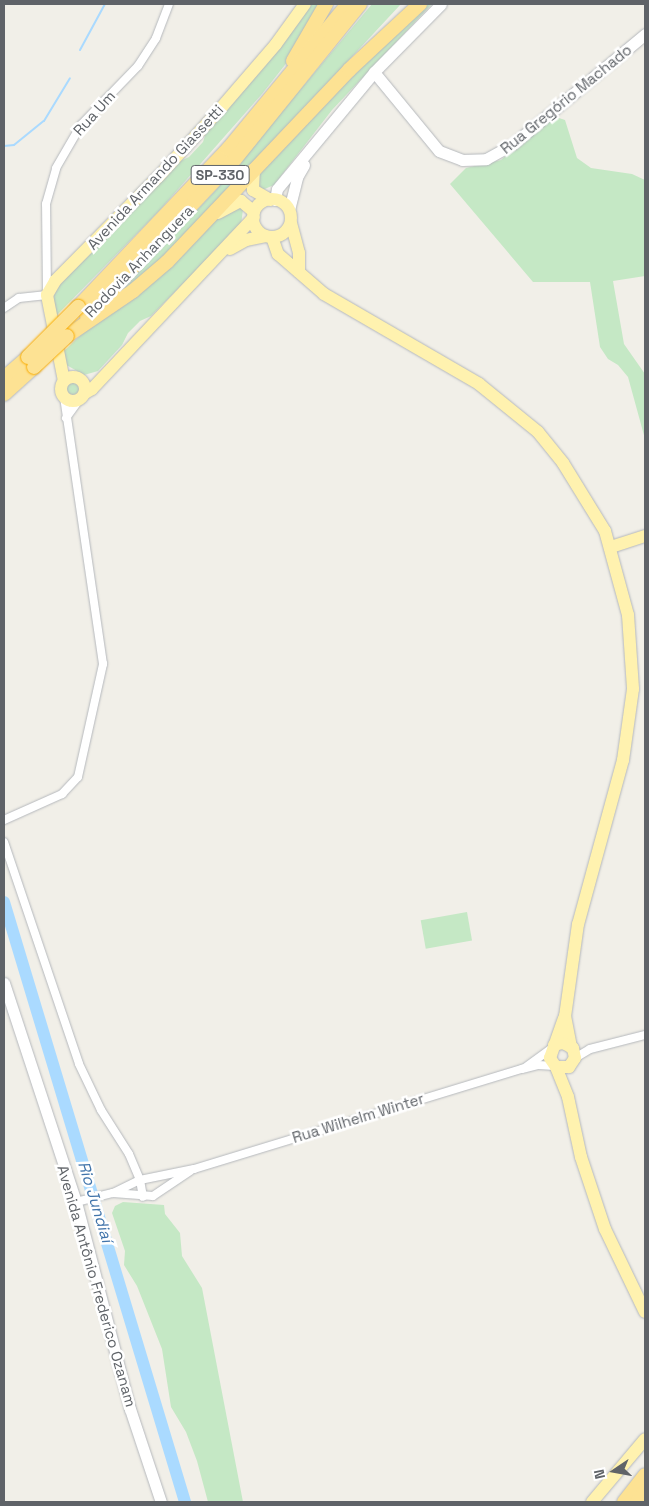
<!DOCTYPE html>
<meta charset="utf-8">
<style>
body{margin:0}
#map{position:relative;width:649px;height:1506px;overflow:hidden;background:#f1efe8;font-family:"Space Grotesk",sans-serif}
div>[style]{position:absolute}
.green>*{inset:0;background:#c5e8c5;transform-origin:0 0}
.round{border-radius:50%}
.stream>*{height:2px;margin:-1px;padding:0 1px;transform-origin:1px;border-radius:1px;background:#aadaff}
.river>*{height:12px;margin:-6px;padding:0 6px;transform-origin:6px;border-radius:6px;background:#aadaff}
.roads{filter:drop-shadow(0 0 1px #b5b8bc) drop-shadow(0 0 1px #b5b8bc)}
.street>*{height:8px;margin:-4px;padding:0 4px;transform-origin:4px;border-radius:4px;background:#fff}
.secondary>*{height:11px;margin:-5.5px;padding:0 5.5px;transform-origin:5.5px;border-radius:5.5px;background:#fff}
.primary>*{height:12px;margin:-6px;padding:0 6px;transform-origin:6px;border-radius:6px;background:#fff2af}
.primary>.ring{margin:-6px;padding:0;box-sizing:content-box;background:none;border:12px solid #fff2af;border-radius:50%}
.highway>*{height:14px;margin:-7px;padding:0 7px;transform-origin:7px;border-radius:7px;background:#fde293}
.bridges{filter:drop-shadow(0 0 1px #f9ab00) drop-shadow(0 0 1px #f9ab00)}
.highway-bridge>*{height:14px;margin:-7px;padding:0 7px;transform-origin:7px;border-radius:7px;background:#fde293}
span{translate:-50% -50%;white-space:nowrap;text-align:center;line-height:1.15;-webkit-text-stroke:5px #fff;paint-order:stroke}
.shield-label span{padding:1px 4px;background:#fff;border:1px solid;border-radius:4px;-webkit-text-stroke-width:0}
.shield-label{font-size:14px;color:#5f6368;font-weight:700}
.street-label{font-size:15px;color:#5f6368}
.water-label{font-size:16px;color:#4174aa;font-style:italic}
.frame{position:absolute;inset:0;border:5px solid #5f6368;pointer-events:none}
.north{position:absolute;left:589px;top:1446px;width:50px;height:50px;-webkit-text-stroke:4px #fff;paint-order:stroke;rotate:258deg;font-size:14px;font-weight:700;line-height:20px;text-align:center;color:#5f6368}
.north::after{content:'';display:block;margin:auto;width:18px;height:22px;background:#5f6368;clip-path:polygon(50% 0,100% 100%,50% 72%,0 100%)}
</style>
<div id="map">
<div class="green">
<div style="clip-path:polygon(310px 4px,323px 4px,292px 56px,262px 94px,158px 212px,54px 318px,52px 301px,57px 287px,176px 163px,189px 157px,203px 142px,207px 129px)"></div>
<div style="clip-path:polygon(372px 4px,401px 4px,158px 265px,119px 293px,216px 190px)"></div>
<div style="clip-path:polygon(426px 4px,432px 4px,332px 110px,274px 185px,260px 191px,255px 177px,292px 136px)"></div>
<div style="clip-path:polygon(556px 117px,565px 120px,577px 158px,591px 168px,632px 174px,645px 180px,645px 276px,613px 281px,624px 344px,645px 374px,645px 439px,628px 377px,618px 365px,608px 359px,600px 347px,590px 282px,533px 282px,450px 184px,466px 168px,501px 160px,529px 135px)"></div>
<div style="clip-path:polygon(236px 206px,243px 209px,241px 225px,151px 316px,140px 321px,128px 333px,122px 345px,98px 371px,84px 375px,63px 363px,60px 355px,83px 333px,219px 216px)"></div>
<div class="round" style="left:66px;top:382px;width:14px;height:14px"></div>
<div style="left:467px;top:912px;width:29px;height:47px;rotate:80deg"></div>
<div style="clip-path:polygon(123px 1202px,164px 1205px,165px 1214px,180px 1233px,182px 1256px,202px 1288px,243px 1502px,208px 1502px,197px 1461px,186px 1432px,171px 1407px,162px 1349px,137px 1286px,124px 1265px,125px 1251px,112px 1213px,115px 1206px)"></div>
</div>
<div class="stream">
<div style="left:80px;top:50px;width:52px;rotate:-61.5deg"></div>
<div style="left:4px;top:146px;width:10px;rotate:-6deg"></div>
<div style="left:14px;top:145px;width:38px;rotate:-39deg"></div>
<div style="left:44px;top:121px;width:50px;rotate:-58.8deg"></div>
</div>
<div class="river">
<div style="left:4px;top:902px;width:627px;rotate:73.21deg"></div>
</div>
<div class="roads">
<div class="street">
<div style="left:4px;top:308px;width:18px;rotate:-34deg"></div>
<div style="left:19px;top:298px;width:28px;rotate:-6deg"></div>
<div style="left:47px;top:295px;width:91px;rotate:-90.6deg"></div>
<div style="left:46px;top:204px;width:37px;rotate:-74deg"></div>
<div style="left:56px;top:168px;width:50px;rotate:-59.8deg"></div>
<div style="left:81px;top:125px;width:82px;rotate:-46deg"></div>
<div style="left:138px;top:66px;width:33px;rotate:-57deg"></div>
<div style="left:156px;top:38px;width:36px;rotate:-69deg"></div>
<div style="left:66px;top:418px;width:22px;rotate:-54deg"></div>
<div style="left:4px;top:820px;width:64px;rotate:-24.1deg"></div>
<div style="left:62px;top:794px;width:23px;rotate:-47deg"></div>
<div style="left:78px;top:777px;width:116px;rotate:-77.5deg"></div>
<div style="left:103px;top:664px;width:270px;rotate:-98.3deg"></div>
<div style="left:4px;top:842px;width:234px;rotate:71.3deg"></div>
<div style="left:79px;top:1064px;width:51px;rotate:64.4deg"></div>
<div style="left:101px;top:1110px;width:52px;rotate:57.5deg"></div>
<div style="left:129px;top:1154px;width:28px;rotate:67deg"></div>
<div style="left:140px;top:1180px;width:17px;rotate:80deg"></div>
<div style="left:575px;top:1058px;width:17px;rotate:-31deg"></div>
<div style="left:590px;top:1049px;width:57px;rotate:-14.3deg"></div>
<div style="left:526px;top:1067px;width:31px;rotate:-36deg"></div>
<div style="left:113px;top:1193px;width:40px;rotate:4.3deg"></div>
<div style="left:153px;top:1196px;width:45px;rotate:-34deg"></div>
<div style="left:76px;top:1202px;width:38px;rotate:-14deg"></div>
<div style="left:113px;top:1193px;width:30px;rotate:-26deg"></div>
<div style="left:140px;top:1180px;width:55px;rotate:-11.5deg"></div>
<div style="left:194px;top:1169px;width:343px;rotate:-17deg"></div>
<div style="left:522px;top:1069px;width:16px;rotate:-14deg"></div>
<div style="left:538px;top:1065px;width:17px;rotate:3deg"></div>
</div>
<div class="secondary">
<div style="left:374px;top:72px;width:102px;rotate:50.6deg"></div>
<div style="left:439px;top:151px;width:25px;rotate:21deg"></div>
<div style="left:462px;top:160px;width:24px;rotate:-2deg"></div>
<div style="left:486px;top:159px;width:31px;rotate:-29deg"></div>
<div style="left:513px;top:144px;width:172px;rotate:-39.8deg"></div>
<div style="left:275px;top:200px;width:11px;rotate:-80deg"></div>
<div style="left:277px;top:189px;width:152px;rotate:-50.3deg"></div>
<div style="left:374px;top:72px;width:95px;rotate:-45.4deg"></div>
<div style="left:289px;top:210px;width:34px;rotate:-76deg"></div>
<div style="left:297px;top:177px;width:14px;rotate:-60deg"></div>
<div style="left:4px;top:983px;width:231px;rotate:71.8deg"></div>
<div style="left:76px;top:1202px;width:214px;rotate:75.4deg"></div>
<div style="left:130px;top:1409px;width:98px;rotate:71.6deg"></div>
</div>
<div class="primary">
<div style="left:254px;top:169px;width:21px;rotate:93deg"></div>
<div style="left:253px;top:190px;width:20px;rotate:30deg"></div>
<div class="ring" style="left:253px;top:199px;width:26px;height:26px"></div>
<div style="left:218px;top:213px;width:26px;rotate:-28deg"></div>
<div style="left:241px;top:201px;width:17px;rotate:40deg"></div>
<div style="left:291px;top:223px;width:31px;rotate:75deg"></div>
<div style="left:299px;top:253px;width:19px;rotate:90deg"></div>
<div style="left:272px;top:237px;width:18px;rotate:71deg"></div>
<div style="left:278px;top:254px;width:61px;rotate:41deg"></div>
<div style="left:324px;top:294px;width:179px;rotate:30.1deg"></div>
<div style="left:479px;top:384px;width:76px;rotate:39.1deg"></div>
<div style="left:538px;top:432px;width:40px;rotate:51deg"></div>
<div style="left:563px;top:463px;width:80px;rotate:58.3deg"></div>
<div style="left:605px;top:531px;width:87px;rotate:74.7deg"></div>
<div style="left:628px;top:615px;width:74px;rotate:86.1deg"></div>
<div style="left:633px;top:689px;width:72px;rotate:98deg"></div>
<div style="left:623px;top:760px;width:170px;rotate:105.3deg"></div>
<div style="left:578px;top:924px;width:93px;rotate:98deg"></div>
<div style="left:565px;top:1016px;width:32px;rotate:79deg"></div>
<div style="left:230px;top:249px;width:18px;rotate:-29deg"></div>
<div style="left:246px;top:240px;width:20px;rotate:-11deg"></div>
<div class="ring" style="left:61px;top:377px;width:12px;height:12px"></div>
<div style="left:64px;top:381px;width:88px;rotate:-101.2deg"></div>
<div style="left:47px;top:295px;width:16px;rotate:-60deg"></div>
<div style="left:55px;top:281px;width:148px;rotate:-45.3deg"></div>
<div style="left:159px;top:176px;width:92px;rotate:-47.6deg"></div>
<div style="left:221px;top:108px;width:84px;rotate:-49.3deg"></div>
<div style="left:276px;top:44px;width:49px;rotate:-54.1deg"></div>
<div style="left:85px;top:393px;width:8px;rotate:-30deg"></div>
<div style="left:92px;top:389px;width:236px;rotate:-46.7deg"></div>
<div style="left:611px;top:547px;width:36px;rotate:-18deg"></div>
<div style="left:554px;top:1045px;width:9px;rotate:-13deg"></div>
<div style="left:563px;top:1043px;width:11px;rotate:27deg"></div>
<div style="left:573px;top:1048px;width:10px;rotate:79deg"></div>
<div style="left:575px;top:1058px;width:11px;rotate:124deg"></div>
<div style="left:569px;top:1067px;width:13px;rotate:180deg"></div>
<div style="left:556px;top:1067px;width:11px;rotate:-124deg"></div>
<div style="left:550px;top:1058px;width:42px;rotate:-70.7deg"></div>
<div style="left:556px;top:1067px;width:32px;rotate:68deg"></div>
<div style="left:568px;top:1097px;width:61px;rotate:77.8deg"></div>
<div style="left:581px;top:1157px;width:76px;rotate:71.6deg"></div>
<div style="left:605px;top:1229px;width:92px;rotate:64.3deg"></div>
<div style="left:592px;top:1502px;width:82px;rotate:-49.9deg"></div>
</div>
<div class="highway">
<div style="left:293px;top:61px;width:66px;rotate:-59.9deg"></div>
<div style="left:78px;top:307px;width:218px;rotate:-46.5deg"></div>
<div style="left:228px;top:149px;width:188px;rotate:-50.4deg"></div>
<div style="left:87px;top:316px;width:216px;rotate:-46.7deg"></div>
<div style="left:235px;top:159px;width:199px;rotate:-51.1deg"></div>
<div style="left:67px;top:336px;width:80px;rotate:-34.3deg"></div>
<div style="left:133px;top:291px;width:45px;rotate:-40.5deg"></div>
<div style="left:167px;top:262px;width:265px;rotate:-46.5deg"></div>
<div style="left:349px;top:70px;width:97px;rotate:-42.9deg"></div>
<div style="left:4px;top:378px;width:32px;rotate:-41deg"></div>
<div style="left:4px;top:394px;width:40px;rotate:-42deg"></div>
<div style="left:624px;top:1502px;width:34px;rotate:-52deg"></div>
<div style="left:637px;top:1502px;width:14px;rotate:-54deg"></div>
</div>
</div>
<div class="bridges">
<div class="highway-bridge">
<div style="left:28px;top:357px;width:71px;rotate:-45deg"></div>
<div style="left:34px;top:367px;width:45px;rotate:-43.2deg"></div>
</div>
</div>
<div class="shield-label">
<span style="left:220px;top:175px">SP-330</span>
</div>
<div class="street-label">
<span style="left:566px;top:99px;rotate:-39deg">Rua Gregório Machado</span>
<span style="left:94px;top:113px;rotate:-48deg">Rua Um</span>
<span style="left:155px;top:177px;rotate:-47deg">Avenida Armando Giassetti</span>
<span style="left:139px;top:261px;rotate:-46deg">Rodovia Anhanguera</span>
<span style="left:358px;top:1118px;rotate:-17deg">Rua Wilhelm Winter</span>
<span style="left:97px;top:1286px;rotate:74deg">Avenida Antônio Frederico Ozanam</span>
</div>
<div class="water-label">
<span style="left:95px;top:1202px;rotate:73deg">Rio Jundiaí</span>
</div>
<div class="frame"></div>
<div class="north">N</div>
</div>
